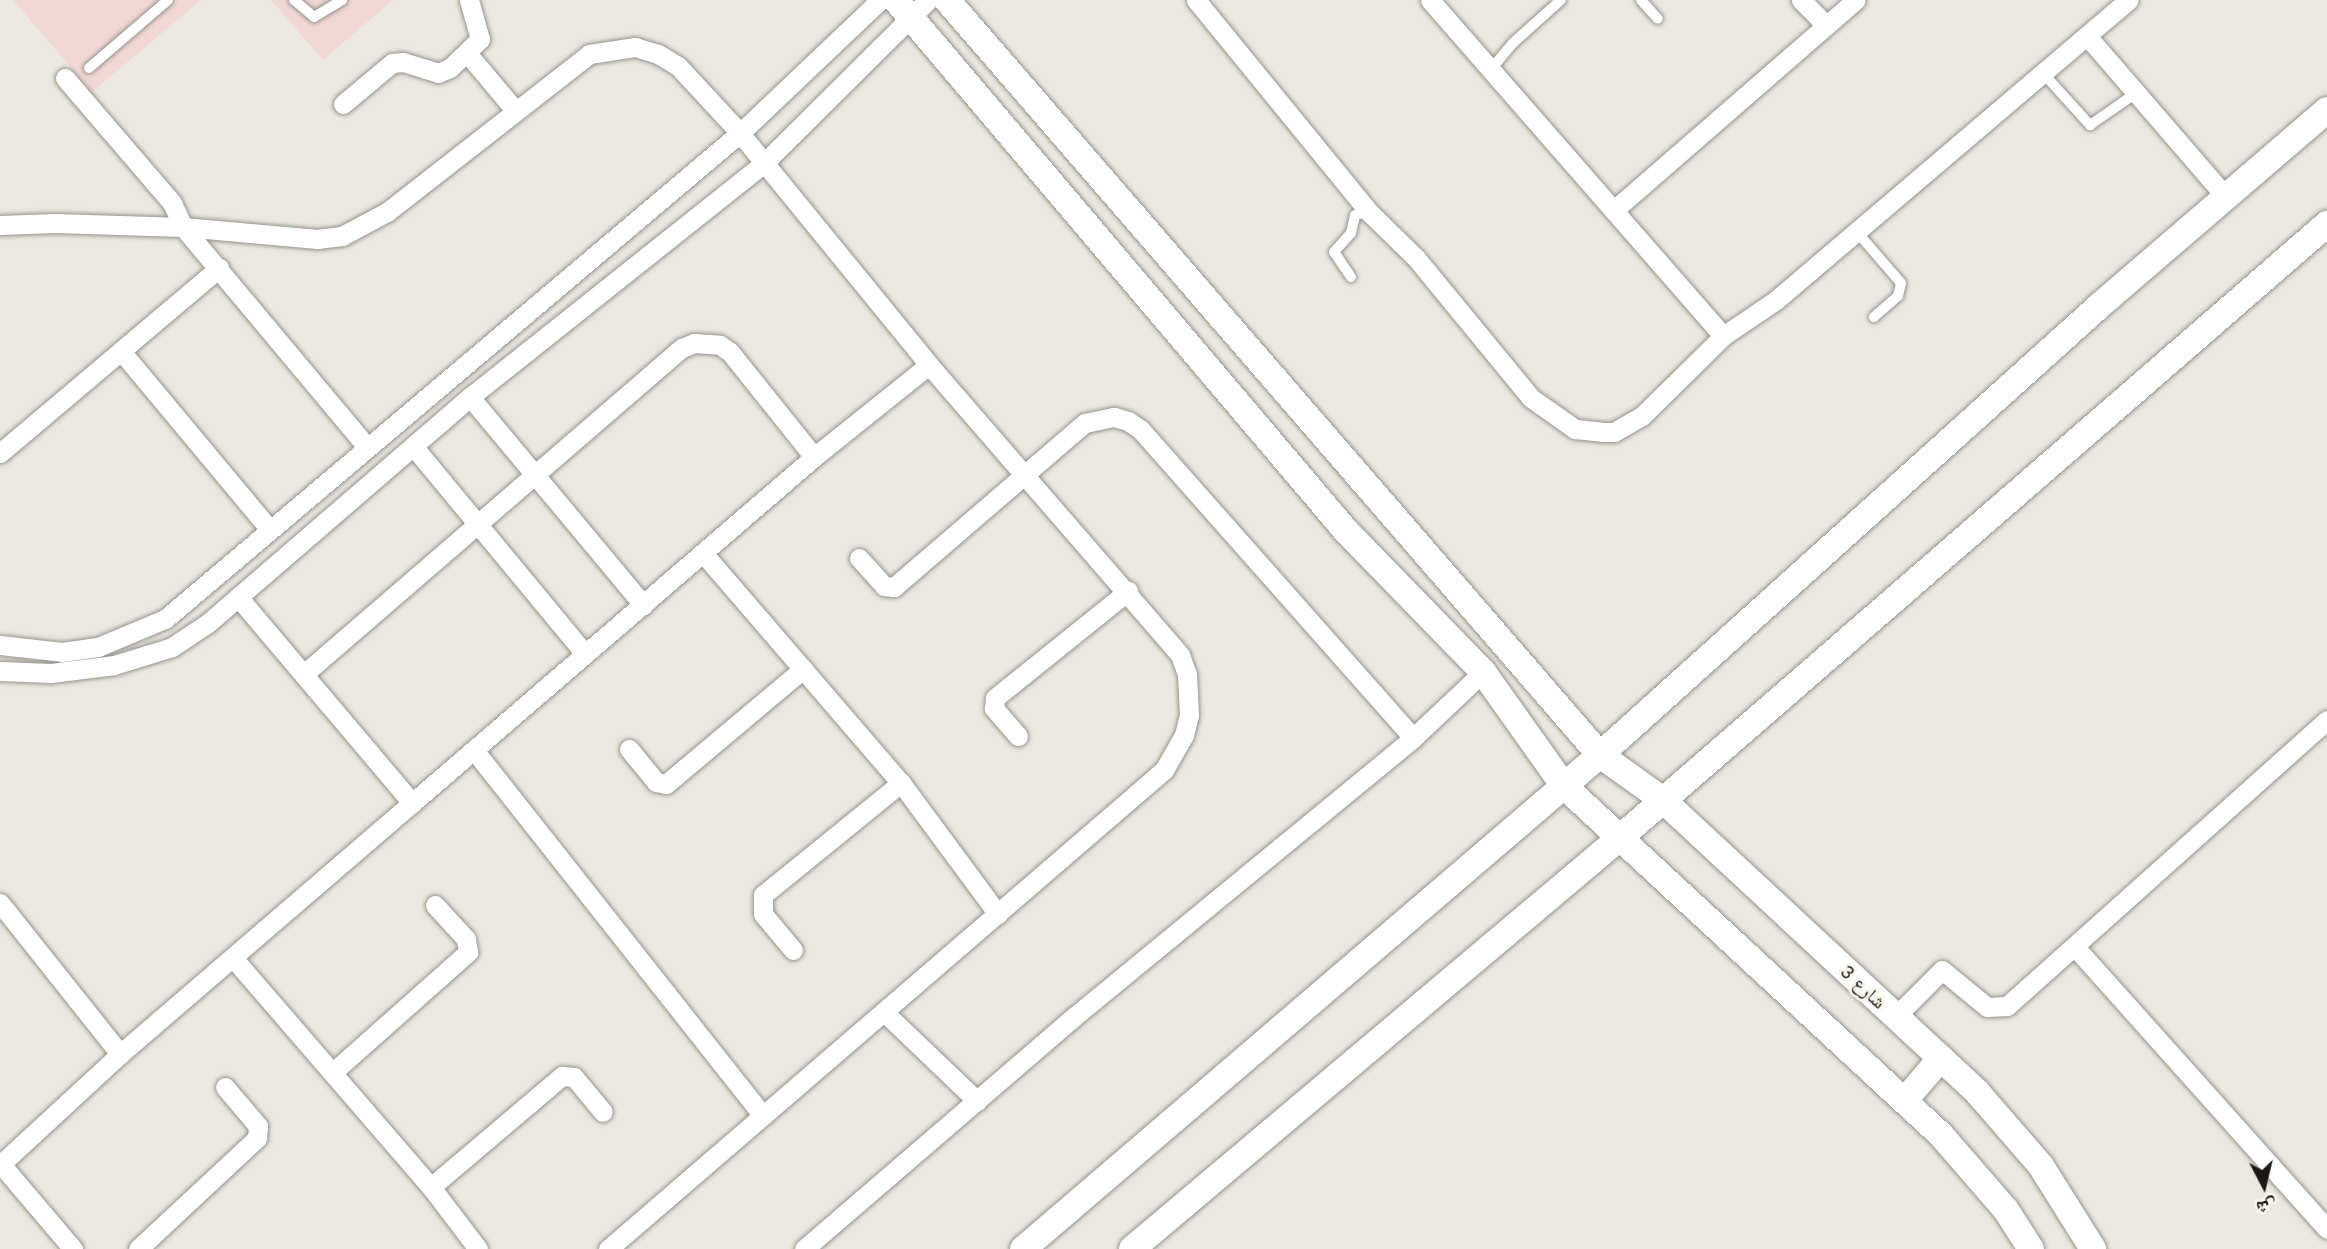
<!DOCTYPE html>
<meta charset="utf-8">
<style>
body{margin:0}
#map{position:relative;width:2327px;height:1249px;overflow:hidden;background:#ebe8e1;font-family:"Work Sans","Noto Naskh Arabic",sans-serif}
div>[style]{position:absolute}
.education>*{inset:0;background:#f2d8d4}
.roads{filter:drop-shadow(0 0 2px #96948d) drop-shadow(0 0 2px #96948d)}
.lane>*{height:10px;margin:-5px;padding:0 5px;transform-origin:5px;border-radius:5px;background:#fff}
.street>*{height:19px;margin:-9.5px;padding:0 9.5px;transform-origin:9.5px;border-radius:9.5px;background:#fff}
.secondary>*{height:26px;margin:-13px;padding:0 13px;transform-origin:13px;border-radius:13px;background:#fff}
span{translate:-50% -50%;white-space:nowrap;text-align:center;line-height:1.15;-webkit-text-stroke:6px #f8f6ee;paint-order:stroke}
.street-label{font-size:19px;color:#1a1916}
.north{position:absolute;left:2229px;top:1151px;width:70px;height:70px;-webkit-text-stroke:5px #f8f6ee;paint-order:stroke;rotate:173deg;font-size:19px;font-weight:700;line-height:28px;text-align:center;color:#1a1916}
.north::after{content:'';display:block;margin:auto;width:24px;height:32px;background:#1a1916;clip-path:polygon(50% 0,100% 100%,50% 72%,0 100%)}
</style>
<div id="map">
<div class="education">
<div style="clip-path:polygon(13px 0,201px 0,92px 92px)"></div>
<div style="clip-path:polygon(271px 0,393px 0,323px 60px)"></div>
</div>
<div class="roads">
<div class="lane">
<div style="left:294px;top:0;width:26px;rotate:40deg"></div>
<div style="left:314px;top:17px;width:33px;rotate:-31deg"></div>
<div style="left:1641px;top:0;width:25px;rotate:48deg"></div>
<div style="left:89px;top:68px;width:104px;rotate:-40.7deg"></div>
<div style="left:1492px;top:68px;width:33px;rotate:-50deg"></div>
<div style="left:1513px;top:43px;width:64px;rotate:-41.9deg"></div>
<div style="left:2042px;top:72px;width:72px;rotate:47.8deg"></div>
<div style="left:2090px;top:125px;width:56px;rotate:-34.8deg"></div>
<div style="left:1857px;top:232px;width:67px;rotate:49.2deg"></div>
<div style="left:1901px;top:283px;width:13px;rotate:103deg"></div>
<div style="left:1898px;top:296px;width:32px;rotate:139deg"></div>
<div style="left:1351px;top:277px;width:30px;rotate:-124deg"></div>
<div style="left:1334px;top:252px;width:25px;rotate:-48deg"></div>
<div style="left:1351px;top:233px;width:18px;rotate:-77deg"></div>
<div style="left:1355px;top:215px;width:13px;rotate:-13deg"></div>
</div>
<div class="street">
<div style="left:1196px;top:0;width:275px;rotate:50.8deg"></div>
<div style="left:1370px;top:213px;width:64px;rotate:44.4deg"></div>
<div style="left:1416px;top:258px;width:181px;rotate:50.6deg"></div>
<div style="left:1531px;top:398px;width:54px;rotate:35.2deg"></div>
<div style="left:1575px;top:429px;width:27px;rotate:6deg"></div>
<div style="left:1602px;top:432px;width:12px"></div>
<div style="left:1614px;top:432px;width:32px;rotate:-30deg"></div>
<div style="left:1642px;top:416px;width:114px;rotate:-44.6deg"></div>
<div style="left:1723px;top:336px;width:64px;rotate:-34.2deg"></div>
<div style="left:1776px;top:300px;width:463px;rotate:-40.4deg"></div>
<div style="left:1430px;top:0;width:446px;rotate:48.9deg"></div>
<div style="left:1801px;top:0;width:35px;rotate:45deg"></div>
<div style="left:2087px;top:36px;width:213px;rotate:49.2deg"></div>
<div style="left:467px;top:53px;width:73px;rotate:50deg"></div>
<div style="left:65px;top:78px;width:165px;rotate:49.4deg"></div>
<div style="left:172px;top:203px;width:26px;rotate:65deg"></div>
<div style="left:183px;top:227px;width:287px;rotate:50.1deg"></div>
<div style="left:343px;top:104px;width:64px;rotate:-39.9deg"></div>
<div style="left:392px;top:63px;width:11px;rotate:-5deg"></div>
<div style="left:403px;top:62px;width:37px;rotate:17deg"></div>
<div style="left:438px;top:73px;width:13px;rotate:-23deg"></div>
<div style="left:450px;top:68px;width:42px;rotate:-44deg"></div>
<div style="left:480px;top:39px;width:41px;rotate:-105.8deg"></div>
<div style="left:1614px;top:210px;width:320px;rotate:-41deg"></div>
<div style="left:0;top:225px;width:55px;rotate:-2.1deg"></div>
<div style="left:55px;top:223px;width:128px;rotate:1.8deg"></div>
<div style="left:183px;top:227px;width:135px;rotate:5.1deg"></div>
<div style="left:317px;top:239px;width:25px;rotate:-7deg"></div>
<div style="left:342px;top:236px;width:51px;rotate:-28.1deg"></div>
<div style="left:387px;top:212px;width:256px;rotate:-38deg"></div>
<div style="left:589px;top:54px;width:47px;rotate:-8.7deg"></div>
<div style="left:635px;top:47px;width:24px;rotate:17deg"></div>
<div style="left:658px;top:54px;width:23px;rotate:31deg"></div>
<div style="left:678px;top:66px;width:91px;rotate:47.2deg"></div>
<div style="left:740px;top:133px;width:299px;rotate:50.8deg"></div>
<div style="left:929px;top:365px;width:384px;rotate:49.1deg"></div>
<div style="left:1180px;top:655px;width:20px;rotate:70deg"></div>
<div style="left:1187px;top:674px;width:41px;rotate:87.2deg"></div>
<div style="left:1189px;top:715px;width:21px;rotate:104deg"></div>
<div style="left:1184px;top:735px;width:40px;rotate:119.7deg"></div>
<div style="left:1164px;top:770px;width:734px;rotate:139.25deg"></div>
<div style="left:121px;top:351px;width:233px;rotate:50.2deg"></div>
<div style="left:470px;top:397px;width:271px;rotate:50.2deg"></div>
<div style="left:413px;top:446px;width:270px;rotate:50.4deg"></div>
<div style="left:0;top:453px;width:287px;rotate:-40.2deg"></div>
<div style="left:703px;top:553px;width:303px;rotate:49.3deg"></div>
<div style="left:901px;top:783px;width:163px;rotate:53.5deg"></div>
<div style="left:859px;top:558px;width:38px;rotate:48deg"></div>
<div style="left:884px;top:586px;width:10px;rotate:6deg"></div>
<div style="left:894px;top:587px;width:252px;rotate:-40.7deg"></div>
<div style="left:1085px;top:423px;width:30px;rotate:-12deg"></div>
<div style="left:1114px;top:417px;width:15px;rotate:16deg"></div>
<div style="left:1128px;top:421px;width:14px;rotate:34deg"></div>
<div style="left:1140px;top:429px;width:412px;rotate:48.5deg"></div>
<div style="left:238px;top:597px;width:270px;rotate:49.8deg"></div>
<div style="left:0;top:645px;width:62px;rotate:6.4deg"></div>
<div style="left:62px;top:652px;width:36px;rotate:-8deg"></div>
<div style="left:98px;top:647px;width:73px;rotate:-22.7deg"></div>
<div style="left:165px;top:619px;width:753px;rotate:-40.21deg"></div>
<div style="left:740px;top:133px;width:193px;rotate:-43.5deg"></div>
<div style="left:0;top:671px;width:51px;rotate:2.2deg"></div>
<div style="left:51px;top:673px;width:64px;rotate:-7.2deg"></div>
<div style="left:114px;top:665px;width:61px;rotate:-17.2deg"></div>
<div style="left:172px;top:647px;width:43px;rotate:-33.7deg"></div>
<div style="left:208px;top:623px;width:346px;rotate:-40.8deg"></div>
<div style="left:470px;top:397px;width:377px;rotate:-38.5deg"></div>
<div style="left:765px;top:162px;width:230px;rotate:-44.8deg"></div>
<div style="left:305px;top:673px;width:498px;rotate:-40.8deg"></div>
<div style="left:682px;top:348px;width:13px;rotate:-23deg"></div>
<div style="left:694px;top:343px;width:26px;rotate:4deg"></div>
<div style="left:720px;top:345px;width:12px;rotate:35deg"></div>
<div style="left:730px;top:352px;width:134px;rotate:51.3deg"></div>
<div style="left:1018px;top:736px;width:37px;rotate:-131deg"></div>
<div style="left:994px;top:708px;width:10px;rotate:-84deg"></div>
<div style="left:995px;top:698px;width:171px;rotate:-38.8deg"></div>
<div style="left:629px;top:749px;width:43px;rotate:50.7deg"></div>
<div style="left:656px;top:782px;width:10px;rotate:11deg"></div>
<div style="left:666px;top:784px;width:179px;rotate:-40deg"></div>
<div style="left:474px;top:750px;width:466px;rotate:51.7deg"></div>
<div style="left:0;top:903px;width:193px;rotate:51.5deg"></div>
<div style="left:2075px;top:947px;width:378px;rotate:48.2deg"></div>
<div style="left:793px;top:950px;width:47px;rotate:-129.8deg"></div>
<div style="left:763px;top:914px;width:19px;rotate:-90deg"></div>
<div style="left:763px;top:895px;width:178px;rotate:-39.1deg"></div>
<div style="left:234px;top:959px;width:301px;rotate:49.2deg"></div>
<div style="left:431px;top:1187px;width:78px;rotate:52.8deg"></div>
<div style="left:884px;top:1012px;width:129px;rotate:43.7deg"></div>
<div style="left:1895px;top:1017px;width:66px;rotate:-45deg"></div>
<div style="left:1942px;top:970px;width:58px;rotate:39.4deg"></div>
<div style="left:1987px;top:1007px;width:20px;rotate:-3deg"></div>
<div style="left:2007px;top:1006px;width:429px;rotate:-41.8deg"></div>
<div style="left:333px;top:1072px;width:181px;rotate:-41.6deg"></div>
<div style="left:468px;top:952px;width:13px;rotate:-99deg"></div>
<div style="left:466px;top:939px;width:46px;rotate:-132.4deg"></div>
<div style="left:0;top:1163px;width:113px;rotate:49.7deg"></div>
<div style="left:1px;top:1164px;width:162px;rotate:-42.7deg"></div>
<div style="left:120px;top:1054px;width:385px;rotate:-40.7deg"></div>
<div style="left:412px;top:803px;width:530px;rotate:-40.72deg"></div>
<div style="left:814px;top:457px;width:147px;rotate:-38.7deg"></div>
<div style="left:431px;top:1187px;width:172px;rotate:-40.3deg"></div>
<div style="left:562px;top:1076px;width:12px;rotate:5deg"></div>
<div style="left:574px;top:1077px;width:45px;rotate:50.4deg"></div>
<div style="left:138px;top:1249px;width:163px;rotate:-43deg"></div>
<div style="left:257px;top:1138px;width:12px;rotate:-85deg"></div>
<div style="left:258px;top:1126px;width:51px;rotate:-130.2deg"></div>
<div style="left:804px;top:1249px;width:357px;rotate:-40.7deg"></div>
<div style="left:1075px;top:1016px;width:438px;rotate:-39.4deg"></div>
<div style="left:1413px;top:738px;width:96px;rotate:-43.3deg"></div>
</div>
<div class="secondary">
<div style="left:896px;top:0;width:696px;rotate:49.72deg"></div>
<div style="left:1346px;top:531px;width:197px;rotate:45.8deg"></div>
<div style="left:1483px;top:672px;width:140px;rotate:54.6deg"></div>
<div style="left:1564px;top:786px;width:514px;rotate:42.79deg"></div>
<div style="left:1941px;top:1135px;width:99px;rotate:49.1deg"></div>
<div style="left:2006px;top:1210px;width:46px;rotate:57.3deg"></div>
<div style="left:947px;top:0;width:998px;rotate:49.14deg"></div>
<div style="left:1600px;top:755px;width:77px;rotate:35.5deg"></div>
<div style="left:1663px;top:800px;width:429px;rotate:42.9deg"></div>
<div style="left:1977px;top:1092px;width:98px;rotate:49.1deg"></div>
<div style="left:2041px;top:1166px;width:98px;rotate:57.9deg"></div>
<div style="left:1905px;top:1100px;width:55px;rotate:-49.4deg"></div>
<div style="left:1023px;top:1249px;width:760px;rotate:-40.57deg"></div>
<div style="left:1600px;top:755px;width:670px;rotate:-41.97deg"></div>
<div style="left:2098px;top:307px;width:302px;rotate:-40.7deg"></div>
<div style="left:1132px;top:1249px;width:641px;rotate:-40.13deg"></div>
<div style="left:1622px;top:836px;width:934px;rotate:-40.96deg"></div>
</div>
</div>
<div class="street-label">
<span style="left:1863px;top:987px;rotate:43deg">شارع 3</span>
</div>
<div class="north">ش</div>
</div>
